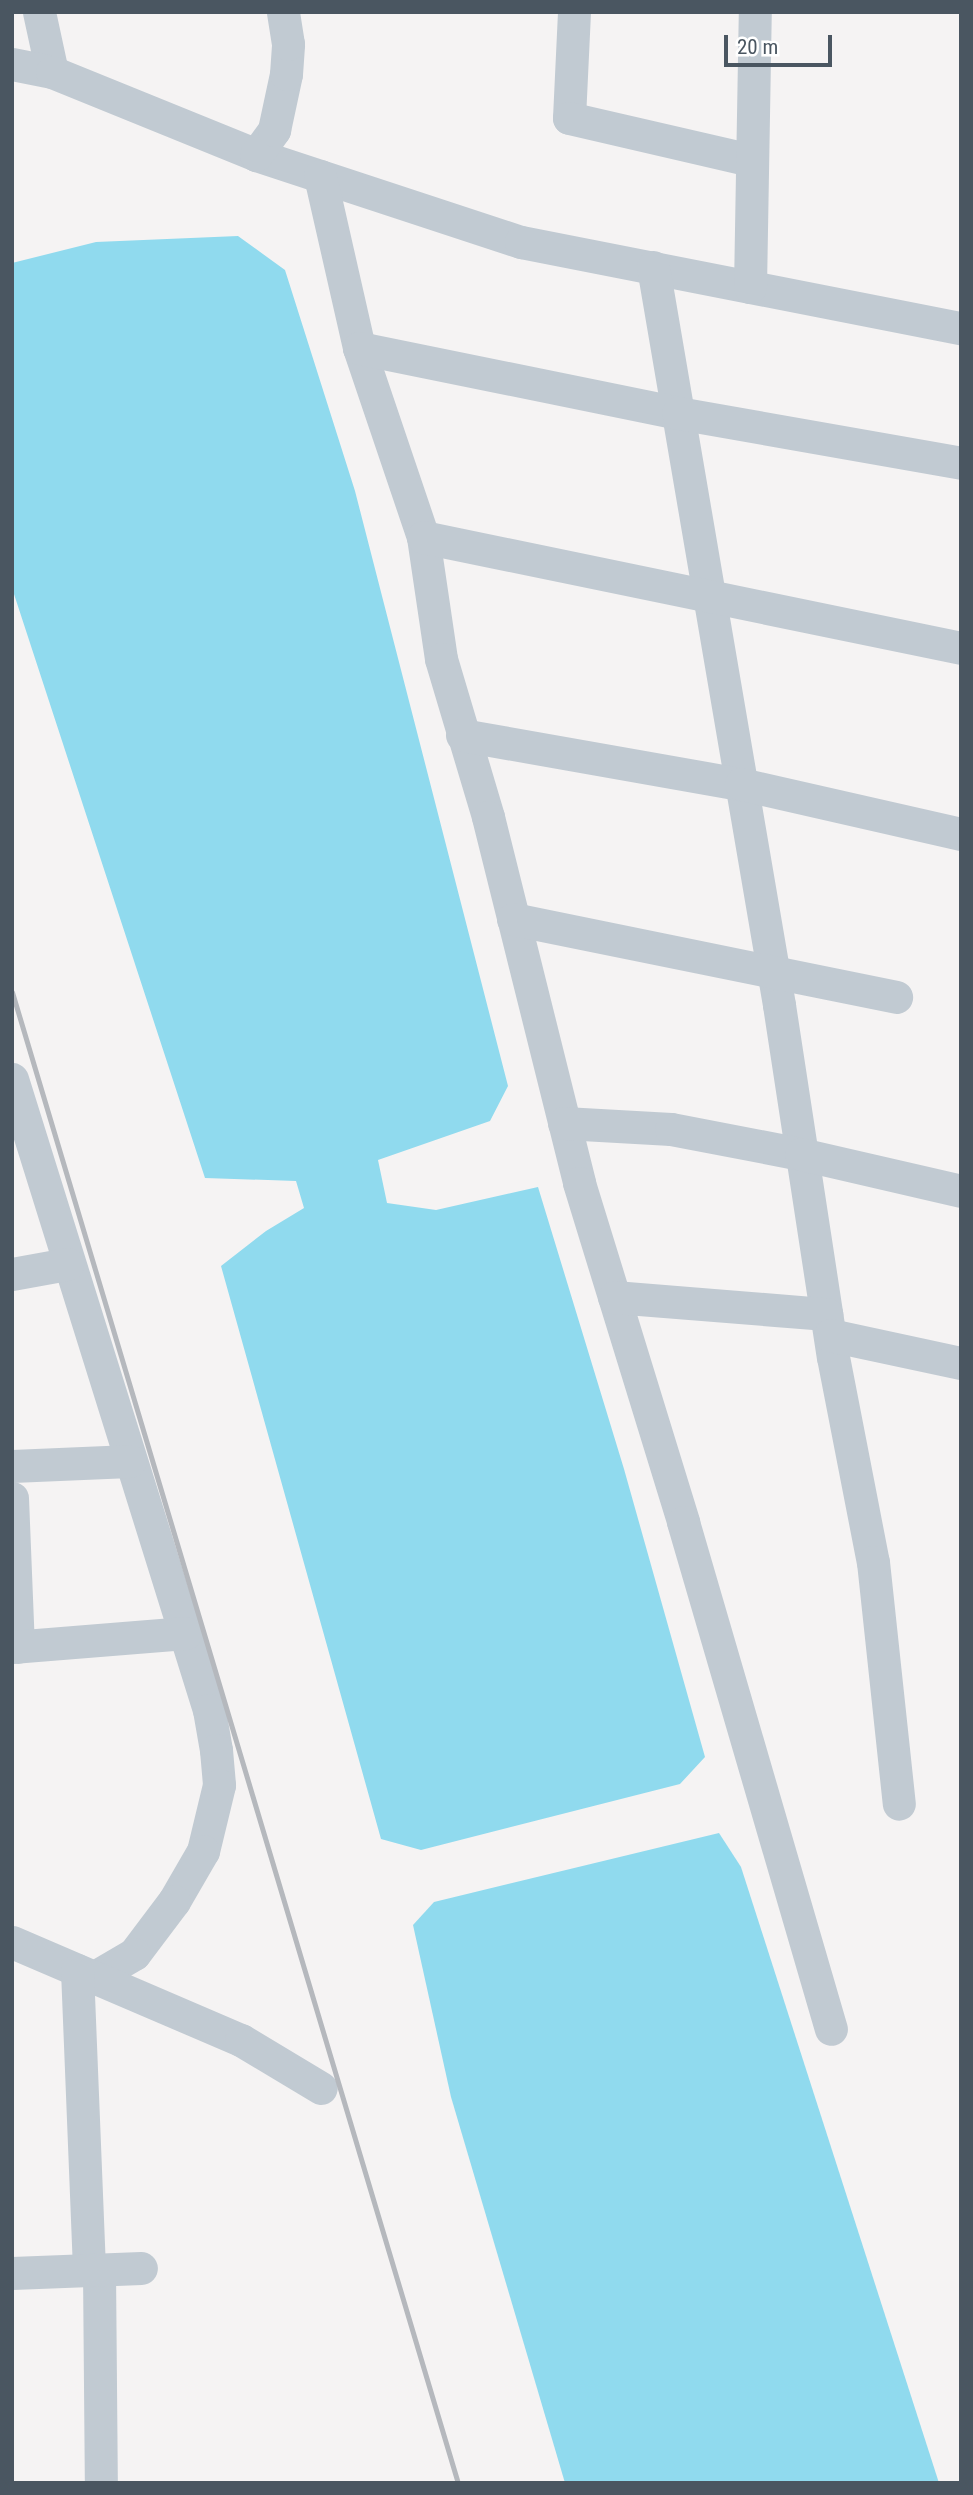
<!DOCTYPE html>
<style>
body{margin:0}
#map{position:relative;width:973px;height:2495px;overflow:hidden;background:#f5f3f3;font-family:"Roboto Condensed",sans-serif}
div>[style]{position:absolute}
.water>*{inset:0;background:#90daee}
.minor>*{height:33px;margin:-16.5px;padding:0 16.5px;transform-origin:16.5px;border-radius:16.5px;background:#c1cad2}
.rail>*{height:5px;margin:-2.5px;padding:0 2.5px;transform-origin:2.5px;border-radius:2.5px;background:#b5b8bd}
span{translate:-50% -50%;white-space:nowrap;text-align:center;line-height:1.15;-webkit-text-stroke:5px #fff;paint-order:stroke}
.frame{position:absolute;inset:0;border:14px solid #4a5661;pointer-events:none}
.scale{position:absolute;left:724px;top:35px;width:108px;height:32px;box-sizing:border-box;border:4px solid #4a5661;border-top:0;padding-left:9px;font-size:21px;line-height:24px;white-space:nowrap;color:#4a5661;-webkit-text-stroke:5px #fff;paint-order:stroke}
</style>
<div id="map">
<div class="water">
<div style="clip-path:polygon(238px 236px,285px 270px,355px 491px,508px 1086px,490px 1121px,378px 1160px,387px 1203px,436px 1210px,538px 1187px,624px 1469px,705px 1757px,680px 1784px,421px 1850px,381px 1839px,221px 1266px,266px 1231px,304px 1208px,296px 1181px,205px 1178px,12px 588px,12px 263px,96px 242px)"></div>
<div style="clip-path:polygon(719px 1833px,741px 1867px,939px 2483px,565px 2483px,451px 2097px,413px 1925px,434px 1902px)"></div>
</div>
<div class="minor">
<div style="left:39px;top:12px;width:61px;rotate:77.8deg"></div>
<div style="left:574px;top:12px;width:106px;rotate:92.7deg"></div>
<div style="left:569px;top:118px;width:187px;rotate:13deg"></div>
<div style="left:12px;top:64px;width:41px;rotate:11.3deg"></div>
<div style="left:52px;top:72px;width:220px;rotate:22.1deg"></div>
<div style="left:256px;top:155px;width:279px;rotate:18.2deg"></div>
<div style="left:521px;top:242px;width:448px;rotate:11.1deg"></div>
<div style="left:256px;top:155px;width:31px;rotate:-54deg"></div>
<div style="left:274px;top:130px;width:57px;rotate:-77.9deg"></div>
<div style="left:286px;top:74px;width:30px;rotate:-86deg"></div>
<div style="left:288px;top:44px;width:32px;rotate:-99deg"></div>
<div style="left:320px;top:176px;width:176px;rotate:77.2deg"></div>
<div style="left:359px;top:348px;width:200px;rotate:71.3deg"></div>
<div style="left:423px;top:537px;width:123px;rotate:81.6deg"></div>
<div style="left:441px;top:659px;width:165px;rotate:73.4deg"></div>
<div style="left:488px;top:817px;width:377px;rotate:76deg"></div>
<div style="left:579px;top:1183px;width:355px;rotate:72.9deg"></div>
<div style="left:683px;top:1522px;width:528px;rotate:73.73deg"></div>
<div style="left:653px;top:267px;width:749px;rotate:80.31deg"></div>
<div style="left:779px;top:1005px;width:356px;rotate:81.3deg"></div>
<div style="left:833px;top:1357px;width:209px;rotate:79deg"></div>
<div style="left:873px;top:1562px;width:243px;rotate:83.9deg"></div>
<div style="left:750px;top:287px;width:275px;rotate:-89deg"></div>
<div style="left:359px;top:348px;width:326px;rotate:11.5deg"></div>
<div style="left:678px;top:413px;width:287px;rotate:10deg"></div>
<div style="left:423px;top:537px;width:549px;rotate:11.66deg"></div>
<div style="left:462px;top:735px;width:283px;rotate:10deg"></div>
<div style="left:741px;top:784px;width:226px;rotate:12.8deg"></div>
<div style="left:513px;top:919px;width:391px;rotate:11.5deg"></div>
<div style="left:12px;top:1079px;width:661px;rotate:72.66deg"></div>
<div style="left:209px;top:1710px;width:41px;rotate:80.1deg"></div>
<div style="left:216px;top:1750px;width:35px;rotate:85deg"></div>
<div style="left:219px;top:1785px;width:68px;rotate:103.6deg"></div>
<div style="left:203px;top:1851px;width:58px;rotate:120.1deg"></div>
<div style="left:174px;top:1901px;width:66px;rotate:127deg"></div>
<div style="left:134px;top:1954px;width:48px;rotate:149.7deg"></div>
<div style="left:564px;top:1123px;width:107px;rotate:3.2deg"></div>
<div style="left:671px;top:1129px;width:132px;rotate:10.9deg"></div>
<div style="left:801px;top:1154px;width:164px;rotate:13deg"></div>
<div style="left:12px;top:1274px;width:56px;rotate:-10.3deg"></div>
<div style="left:614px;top:1297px;width:213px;rotate:4.6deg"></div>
<div style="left:830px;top:1335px;width:134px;rotate:12.1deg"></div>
<div style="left:12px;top:1466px;width:118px;rotate:-2.4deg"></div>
<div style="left:12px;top:1498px;width:149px;rotate:87.7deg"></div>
<div style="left:12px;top:1647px;width:174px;rotate:-4.6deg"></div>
<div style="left:12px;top:1942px;width:249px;rotate:23.2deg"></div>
<div style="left:241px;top:2040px;width:93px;rotate:31deg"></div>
<div style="left:77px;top:1970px;width:301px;rotate:87.7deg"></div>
<div style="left:99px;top:2270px;width:213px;rotate:89.5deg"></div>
<div style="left:12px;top:2273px;width:129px;rotate:-2.2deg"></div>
</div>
<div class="rail">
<div style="left:12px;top:992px;width:1556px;rotate:73.35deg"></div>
</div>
<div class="frame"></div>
<div class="scale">20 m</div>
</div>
